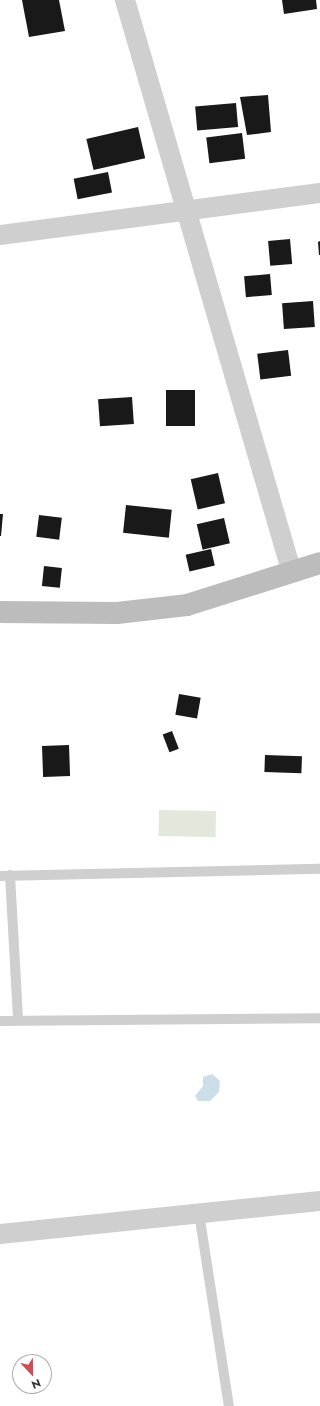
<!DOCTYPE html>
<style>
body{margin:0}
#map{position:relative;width:320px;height:1406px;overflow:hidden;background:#fff;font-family:Jost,sans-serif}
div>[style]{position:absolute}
.green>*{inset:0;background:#e2e8dc;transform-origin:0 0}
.water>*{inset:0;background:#cedee8}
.building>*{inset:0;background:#191919;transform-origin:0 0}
.lane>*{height:10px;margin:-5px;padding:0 5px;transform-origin:5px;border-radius:5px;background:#cfcfcf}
.street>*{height:20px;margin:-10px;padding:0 10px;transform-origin:10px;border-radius:10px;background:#cfcfcf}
.secondary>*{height:22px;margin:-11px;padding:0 11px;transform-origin:11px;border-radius:11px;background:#bcbcbc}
span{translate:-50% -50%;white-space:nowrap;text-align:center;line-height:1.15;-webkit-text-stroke:4px #fff;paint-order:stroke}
.north{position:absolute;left:12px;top:1354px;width:40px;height:40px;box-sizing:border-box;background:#fff;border:1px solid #adadad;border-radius:50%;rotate:158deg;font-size:11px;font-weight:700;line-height:16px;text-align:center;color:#323232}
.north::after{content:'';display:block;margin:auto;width:14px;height:18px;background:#d04d54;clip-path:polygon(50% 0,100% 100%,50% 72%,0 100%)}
</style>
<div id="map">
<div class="green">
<div style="left:159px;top:810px;width:57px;height:26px;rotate:1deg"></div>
</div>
<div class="water">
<div style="clip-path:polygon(212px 1074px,220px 1081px,219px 1092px,210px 1101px,198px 1101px,195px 1096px,203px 1086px,203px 1077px)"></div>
</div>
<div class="building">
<div style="clip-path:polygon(22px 0,59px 0,65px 31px,29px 37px)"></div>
<div style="clip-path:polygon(282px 0,316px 0,317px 9px,284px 14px)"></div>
<div style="clip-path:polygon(268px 95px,271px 132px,247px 135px,240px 97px)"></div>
<div style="left:236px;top:103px;width:24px;height:41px;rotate:85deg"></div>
<div style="left:138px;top:127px;width:32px;height:53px;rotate:77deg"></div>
<div style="left:242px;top:133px;width:26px;height:36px;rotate:83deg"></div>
<div style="left:108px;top:172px;width:21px;height:35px;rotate:79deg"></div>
<div style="left:290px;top:239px;width:25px;height:22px;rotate:85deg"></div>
<div style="clip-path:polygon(320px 241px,320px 255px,319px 255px,318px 242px)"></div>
<div style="left:270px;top:274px;width:21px;height:26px;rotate:85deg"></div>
<div style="left:313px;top:301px;width:26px;height:31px;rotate:86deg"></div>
<div style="left:288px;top:350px;width:26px;height:31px;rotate:83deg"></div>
<div style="left:166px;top:390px;width:29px;height:36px"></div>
<div style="left:132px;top:397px;width:27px;height:34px;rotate:86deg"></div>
<div style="left:218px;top:473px;width:31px;height:28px;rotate:77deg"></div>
<div style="left:126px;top:505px;width:46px;height:28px;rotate:6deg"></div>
<div style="clip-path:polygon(0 514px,3px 514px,1px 536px,0 536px)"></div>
<div style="left:39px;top:515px;width:23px;height:22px;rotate:7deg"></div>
<div style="left:224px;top:518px;width:26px;height:28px;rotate:77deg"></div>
<div style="left:211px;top:549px;width:17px;height:26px;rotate:77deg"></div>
<div style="left:44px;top:566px;width:18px;height:20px;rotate:6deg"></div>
<div style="left:179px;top:694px;width:22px;height:21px;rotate:10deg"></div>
<div style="left:172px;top:731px;width:19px;height:10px;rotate:69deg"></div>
<div style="left:69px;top:745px;width:31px;height:27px;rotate:88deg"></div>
<div style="left:265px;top:755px;width:37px;height:17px;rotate:2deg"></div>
</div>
<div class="lane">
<div style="left:10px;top:875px;width:145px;rotate:86.8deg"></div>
<div style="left:0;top:876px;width:320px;rotate:-1.3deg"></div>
<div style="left:0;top:1021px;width:320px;rotate:-0.5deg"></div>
<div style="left:199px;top:1213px;width:195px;rotate:81.2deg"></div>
</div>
<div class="street">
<div style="left:125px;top:0;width:594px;rotate:73.76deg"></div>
<div style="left:0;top:235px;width:323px;rotate:-7.5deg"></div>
<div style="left:0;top:1234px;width:322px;rotate:-5.9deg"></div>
</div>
<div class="secondary">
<div style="left:0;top:612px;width:117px;rotate:0.5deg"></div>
<div style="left:117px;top:613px;width:70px;rotate:-6.5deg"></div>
<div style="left:187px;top:605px;width:139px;rotate:-17.5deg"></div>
</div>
<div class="north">N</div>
</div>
